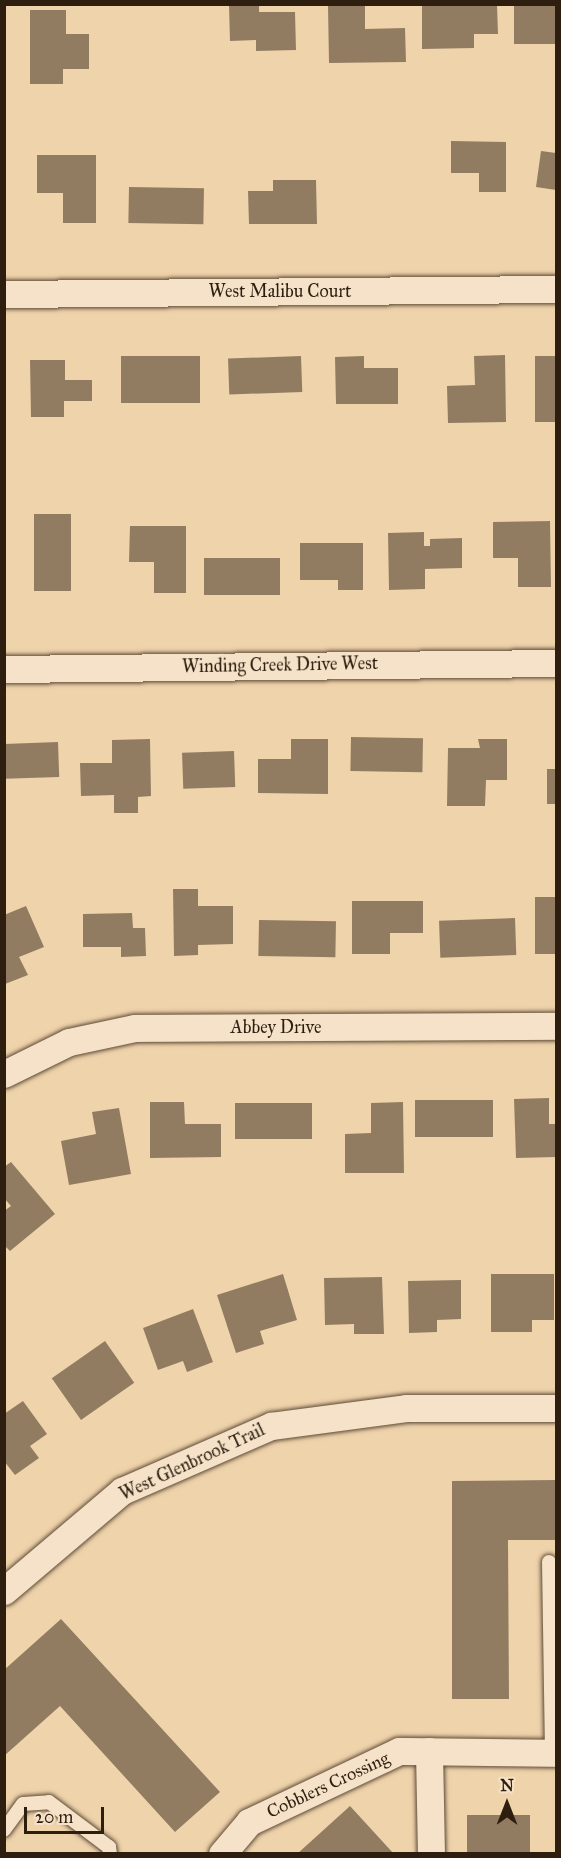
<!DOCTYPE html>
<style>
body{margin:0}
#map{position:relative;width:561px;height:1858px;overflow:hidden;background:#efd3ab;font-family:"IM FELL Great Primer",serif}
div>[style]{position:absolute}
.building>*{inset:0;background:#927c61;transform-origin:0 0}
.roads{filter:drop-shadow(0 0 2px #5e4b37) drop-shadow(0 0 2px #5e4b37)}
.service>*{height:14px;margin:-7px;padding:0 7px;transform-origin:7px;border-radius:7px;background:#f5e2c8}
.minor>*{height:27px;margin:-13.5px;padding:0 13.5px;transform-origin:13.5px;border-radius:13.5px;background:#f5e2c8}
span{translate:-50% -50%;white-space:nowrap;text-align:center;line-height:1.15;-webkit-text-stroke:6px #f5e2c8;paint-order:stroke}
.street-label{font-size:18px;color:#2e1e10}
.frame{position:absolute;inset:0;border:6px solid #2e1e10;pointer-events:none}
.north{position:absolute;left:477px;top:1774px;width:60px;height:60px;-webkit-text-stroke:4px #f5e2c8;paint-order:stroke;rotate:0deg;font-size:16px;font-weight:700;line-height:24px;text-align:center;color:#2e1e10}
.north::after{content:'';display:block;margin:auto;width:21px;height:27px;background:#2e1e10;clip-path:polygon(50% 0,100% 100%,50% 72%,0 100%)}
.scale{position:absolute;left:24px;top:1807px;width:80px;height:27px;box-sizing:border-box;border:3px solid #2e1e10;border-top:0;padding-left:8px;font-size:18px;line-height:21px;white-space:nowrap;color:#2e1e10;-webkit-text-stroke:4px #f5e2c8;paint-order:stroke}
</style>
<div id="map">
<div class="building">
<div style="clip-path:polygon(229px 5px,259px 5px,259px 12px,295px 12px,296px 50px,256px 51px,256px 40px,230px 41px)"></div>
<div style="clip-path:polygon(365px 5px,365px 29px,405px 28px,406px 62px,329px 63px,328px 6px)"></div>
<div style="clip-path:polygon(497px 5px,498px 34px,474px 34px,474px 48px,422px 49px,422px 6px)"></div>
<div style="left:514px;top:6px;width:42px;height:38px"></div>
<div style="clip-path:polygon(30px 10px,66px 10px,66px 34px,89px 34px,89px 69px,63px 69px,63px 84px,30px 84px)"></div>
<div style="clip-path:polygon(451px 141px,506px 142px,506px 192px,479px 192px,479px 173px,451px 173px)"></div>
<div style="clip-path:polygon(541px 151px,556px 153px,556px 190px,536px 187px)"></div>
<div style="clip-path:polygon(37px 155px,96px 155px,96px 223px,63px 223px,63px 193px,37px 193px)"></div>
<div style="clip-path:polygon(273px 180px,316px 180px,317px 224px,249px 224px,248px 191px,273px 191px)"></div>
<div style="left:129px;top:187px;width:75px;height:36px;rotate:1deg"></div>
<div style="clip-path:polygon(505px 355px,506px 422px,448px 423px,447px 386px,475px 385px,474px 356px)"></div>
<div style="left:200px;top:356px;width:47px;height:79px;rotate:90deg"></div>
<div style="left:301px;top:356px;width:36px;height:73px;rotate:88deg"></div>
<div style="clip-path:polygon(364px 356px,364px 368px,398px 368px,398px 404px,336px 404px,335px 357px)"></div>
<div style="left:535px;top:356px;width:21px;height:66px"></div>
<div style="clip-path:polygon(30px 360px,65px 360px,65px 380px,92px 380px,92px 401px,64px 401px,64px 417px,31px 417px)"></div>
<div style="left:34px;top:514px;width:37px;height:77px"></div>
<div style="clip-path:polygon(550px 521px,551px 587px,518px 587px,518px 558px,493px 558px,493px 522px)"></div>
<div style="clip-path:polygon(130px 526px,186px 526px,186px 593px,154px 593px,154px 562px,129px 562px)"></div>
<div style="clip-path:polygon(424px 532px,424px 546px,430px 546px,430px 539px,462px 538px,462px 568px,425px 569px,425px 589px,389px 590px,388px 533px)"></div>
<div style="clip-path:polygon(300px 543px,363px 543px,363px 590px,338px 590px,338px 580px,300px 580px)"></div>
<div style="left:204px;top:558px;width:76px;height:37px"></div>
<div style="left:351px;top:737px;width:72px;height:34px;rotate:1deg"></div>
<div style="clip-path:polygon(150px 739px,151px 796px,138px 797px,138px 813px,114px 813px,114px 795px,81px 796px,80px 763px,112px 763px,112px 740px)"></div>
<div style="clip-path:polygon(291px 739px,328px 739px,328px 794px,258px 793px,258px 759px,291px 759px)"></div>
<div style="clip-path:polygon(478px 739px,507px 739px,507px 780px,486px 780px,485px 806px,447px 806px,448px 748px,480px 748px)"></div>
<div style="left:58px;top:742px;width:35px;height:54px;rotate:88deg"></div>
<div style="left:234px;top:751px;width:36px;height:52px;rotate:88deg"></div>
<div style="left:547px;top:769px;width:9px;height:35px"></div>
<div style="clip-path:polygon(173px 889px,198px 889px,198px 906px,233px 906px,233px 944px,198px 945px,198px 955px,174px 956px)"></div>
<div style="left:535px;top:897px;width:21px;height:57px"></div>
<div style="clip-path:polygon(352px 901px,423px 901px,423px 933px,390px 933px,390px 954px,352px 954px)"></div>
<div style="clip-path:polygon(26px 906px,44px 947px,19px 957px,28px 975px,5px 984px,4px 915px)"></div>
<div style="clip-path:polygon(132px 913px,133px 928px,145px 928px,146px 956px,121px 957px,121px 947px,83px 947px,83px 914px)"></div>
<div style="left:515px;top:918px;width:37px;height:76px;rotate:88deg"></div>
<div style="left:259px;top:920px;width:77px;height:36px;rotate:1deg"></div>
<div style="clip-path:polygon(549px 1098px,549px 1124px,556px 1124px,556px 1157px,516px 1158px,514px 1099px)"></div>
<div style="left:415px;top:1100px;width:78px;height:37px"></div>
<div style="clip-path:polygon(150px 1102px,184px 1102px,185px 1124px,221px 1124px,221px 1157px,150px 1158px)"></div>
<div style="clip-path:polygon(403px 1102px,404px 1173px,345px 1173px,345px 1134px,371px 1133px,371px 1103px)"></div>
<div style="left:235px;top:1103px;width:77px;height:36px"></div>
<div style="clip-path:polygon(119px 1108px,131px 1174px,69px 1185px,61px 1141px,96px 1134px,92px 1112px)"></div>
<div style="clip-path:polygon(11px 1162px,55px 1214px,10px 1251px,4px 1245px,4px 1211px,11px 1206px,4px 1198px,4px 1167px)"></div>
<div style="clip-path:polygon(283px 1274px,297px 1320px,260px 1331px,264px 1344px,236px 1353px,217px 1295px)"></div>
<div style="clip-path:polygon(491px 1274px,554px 1274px,554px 1320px,532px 1320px,532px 1332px,491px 1332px)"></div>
<div style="clip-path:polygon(382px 1277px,384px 1334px,354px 1334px,354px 1324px,325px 1325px,324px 1278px)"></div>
<div style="clip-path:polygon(461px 1280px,461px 1319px,437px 1320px,437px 1332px,409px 1333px,408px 1281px)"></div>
<div style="clip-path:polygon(193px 1309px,213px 1362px,187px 1372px,183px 1361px,158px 1370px,143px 1328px)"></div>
<div style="left:105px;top:1341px;width:51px;height:65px;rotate:55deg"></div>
<div style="clip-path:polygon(23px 1401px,47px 1434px,30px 1446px,39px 1458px,15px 1475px,4px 1461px,4px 1414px)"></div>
<div style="clip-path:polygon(556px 1480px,556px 1540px,508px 1540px,509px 1699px,452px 1699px,452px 1481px)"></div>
<div style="clip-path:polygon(61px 1619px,220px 1792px,175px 1832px,60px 1706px,4px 1756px,4px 1670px)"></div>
<div style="clip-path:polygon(350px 1806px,394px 1854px,297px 1854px)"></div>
<div style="left:467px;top:1815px;width:63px;height:39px"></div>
</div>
<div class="roads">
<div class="service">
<div style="left:549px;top:1562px;width:191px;rotate:89.1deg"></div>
<div style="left:4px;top:1830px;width:32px;rotate:-54deg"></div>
<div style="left:23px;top:1804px;width:26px;rotate:-4deg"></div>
<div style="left:49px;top:1802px;width:75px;rotate:36.9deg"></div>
<div style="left:109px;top:1847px;width:7px;rotate:82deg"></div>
</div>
<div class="minor">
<div style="left:4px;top:294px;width:552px;rotate:-0.52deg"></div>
<div style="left:4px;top:669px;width:552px;rotate:-0.62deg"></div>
<div style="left:4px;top:1074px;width:72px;rotate:-26.2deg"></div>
<div style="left:69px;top:1042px;width:67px;rotate:-12deg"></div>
<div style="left:135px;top:1028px;width:421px;rotate:-0.3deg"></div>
<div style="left:4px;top:1591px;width:155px;rotate:-40.3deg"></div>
<div style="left:122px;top:1491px;width:163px;rotate:-23.6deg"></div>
<div style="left:271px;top:1426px;width:136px;rotate:-7.6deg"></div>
<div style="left:406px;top:1408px;width:150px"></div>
<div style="left:429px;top:1751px;width:103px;rotate:88.9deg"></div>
<div style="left:222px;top:1854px;width:42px;rotate:-49.8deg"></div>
<div style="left:249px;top:1822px;width:166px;rotate:-25.3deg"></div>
<div style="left:399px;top:1751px;width:157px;rotate:0.7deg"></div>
</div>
</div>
<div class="street-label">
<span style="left:280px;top:291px">West Malibu Court</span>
<span style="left:280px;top:665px;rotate:-1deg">Winding Creek Drive West</span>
<span style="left:276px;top:1027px">Abbey Drive</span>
<span style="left:192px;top:1462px;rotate:-25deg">West Glenbrook Trail</span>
<span style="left:328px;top:1785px;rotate:-25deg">Cobblers Crossing</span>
</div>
<div class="frame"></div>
<div class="north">N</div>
<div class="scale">20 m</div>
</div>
